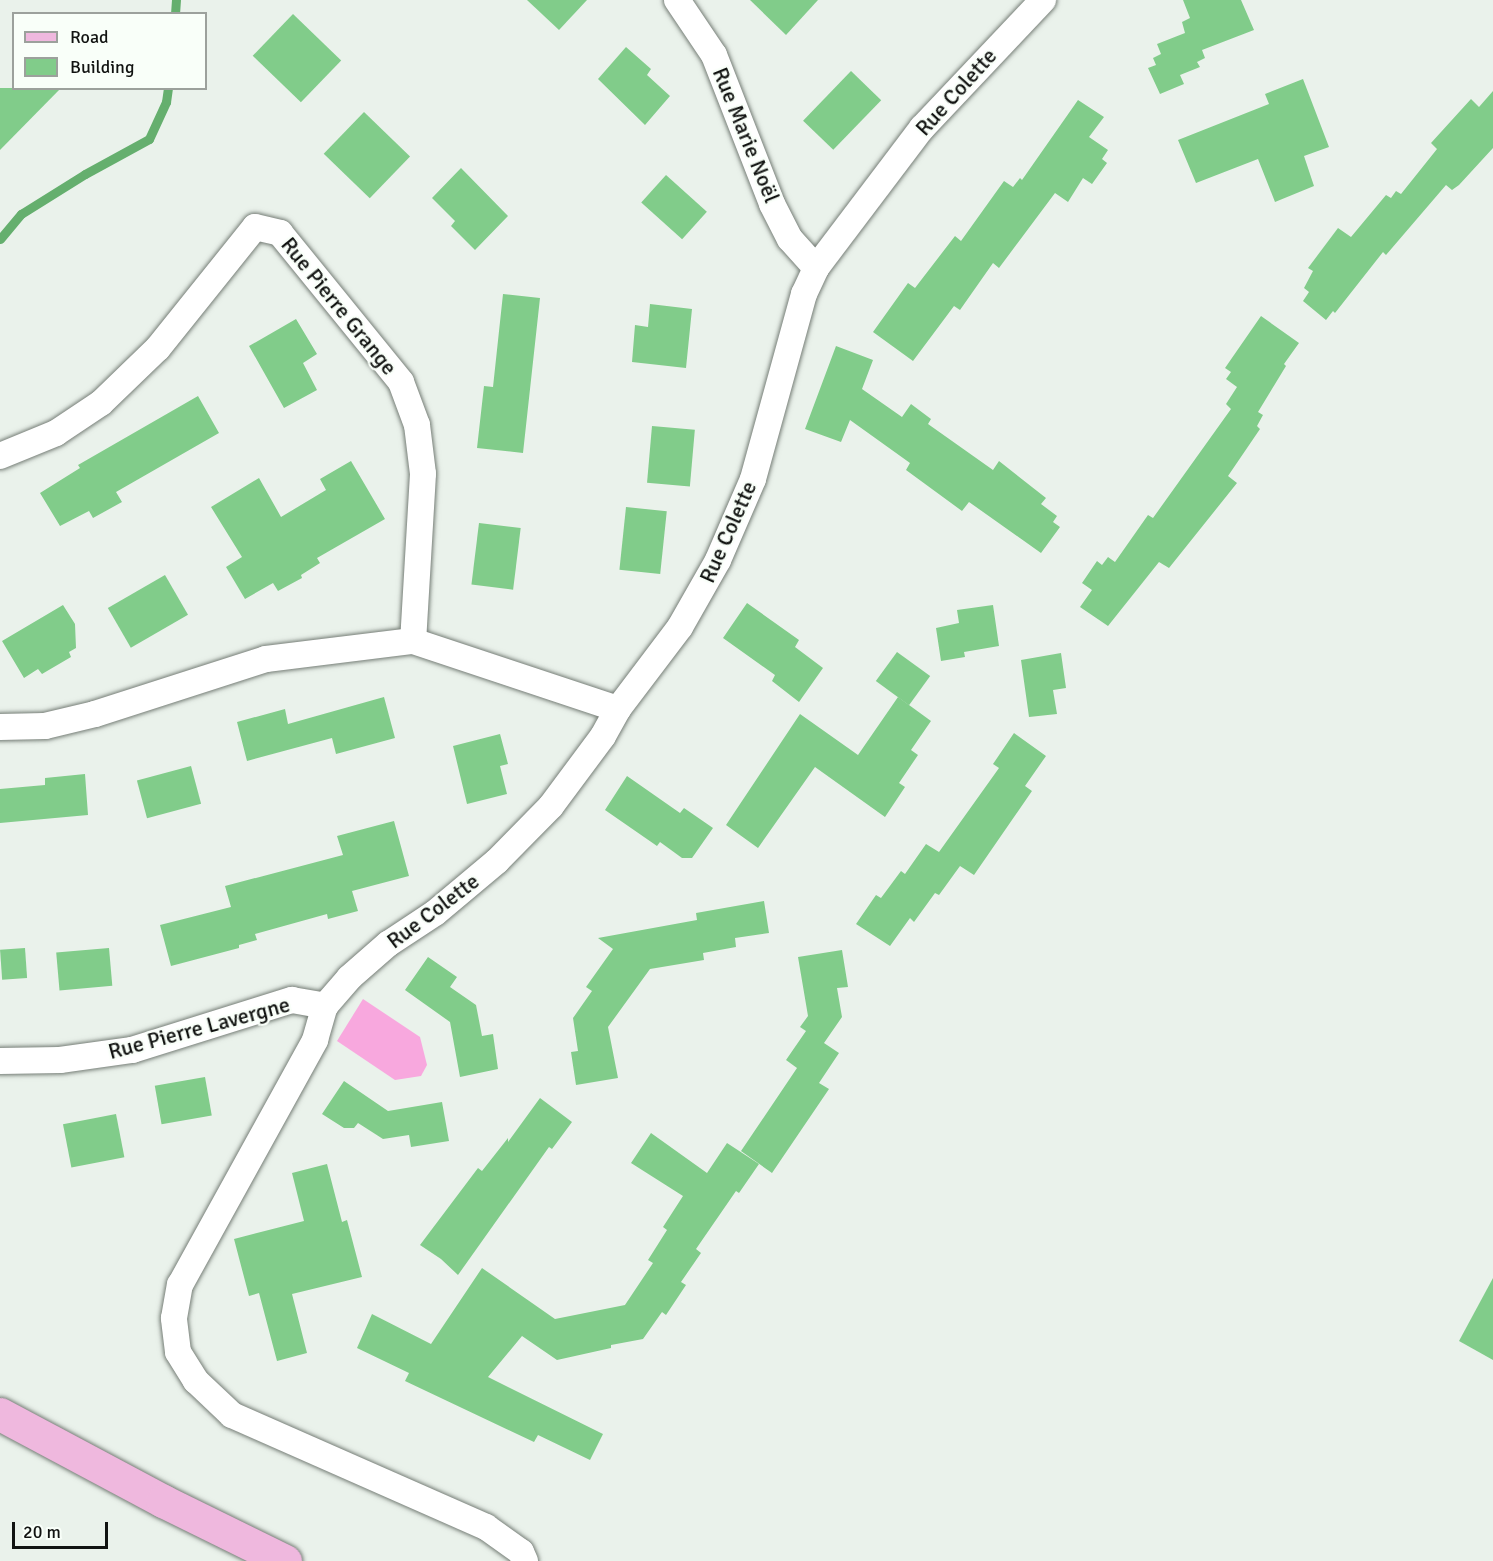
<!DOCTYPE html>
<meta charset="utf-8">
<style>
body{margin:0}
#map{position:relative;width:1493px;height:1561px;overflow:hidden;background:#eaf2eb;font-family:Signika,sans-serif}
div>[style]{position:absolute}
.green>*{inset:0;background:#f8a8de}
.stream>*{height:9px;margin:-4.5px;padding:0 4.5px;transform-origin:4.5px;border-radius:4.5px;background:#65af6e}
.building>*{inset:0;background:#81cc8a;transform-origin:0 0}
.roads{filter:drop-shadow(0 0 2px #767e77) drop-shadow(0 0 2px #767e77)}
.minor>*{height:26px;margin:-13px;padding:0 13px;transform-origin:13px;border-radius:13px;background:#fff}
.primary>*{height:33px;margin:-16.5px;padding:0 16.5px;transform-origin:16.5px;border-radius:16.5px;background:#efb8de}
span{translate:-50% -50%;white-space:nowrap;text-align:center;line-height:1.15;-webkit-text-stroke:4.5px #f9fff9;paint-order:stroke}
.street-label{font-size:22px;color:#111311}
.legend{position:absolute;left:12px;top:12px;width:195px;height:78px;box-sizing:border-box;background:#f9fff9;border:2px solid #9ca19c;margin:0;padding:8px 10px;list-style:none;font-size:18px;color:#111311}
.legend li{display:flex;align-items:center;gap:12px;height:30px}
.legend b{width:30px;border:2px solid #9ca19c}
.scale{position:absolute;left:12px;top:1522px;width:96px;height:27px;box-sizing:border-box;border:3px solid #111311;border-top:0;padding-left:8px;font-size:18px;line-height:21px;white-space:nowrap;color:#111311;-webkit-text-stroke:4px #f9fff9;paint-order:stroke}
</style>
<div id="map">
<div class="green">
<div style="clip-path:polygon(363px 999px,420px 1037px,427px 1065px,421px 1076px,395px 1080px,337px 1041px)"></div>
</div>
<div class="stream">
<div style="left:175px;top:14px;width:14px;rotate:-86deg"></div>
<div style="left:0;top:239px;width:33px;rotate:-50deg"></div>
<div style="left:21px;top:214px;width:75px;rotate:-32deg"></div>
<div style="left:85px;top:174px;width:73px;rotate:-28.7deg"></div>
<div style="left:149px;top:139px;width:41px;rotate:-65.3deg"></div>
<div style="left:166px;top:102px;width:14px;rotate:-82deg"></div>
</div>
<div class="building">
<div style="clip-path:polygon(527px 0,587px 0,559px 30px)"></div>
<div style="clip-path:polygon(750px 0,818px 0,786px 35px)"></div>
<div style="clip-path:polygon(1183px 0,1241px 0,1254px 30px,1202px 50px,1205px 58px,1197px 62px,1200px 67px,1180px 75px,1184px 84px,1160px 94px,1148px 68px,1156px 65px,1153px 58px,1161px 54px,1157px 44px,1185px 33px,1182px 22px,1190px 18px)"></div>
<div style="left:293px;top:14px;width:67px;height:58px;rotate:44deg"></div>
<div style="clip-path:polygon(626px 47px,651px 69px,647px 75px,670px 96px,645px 125px,598px 79px)"></div>
<div style="left:851px;top:71px;width:42px;height:69px;rotate:44deg"></div>
<div style="clip-path:polygon(1303px 79px,1329px 147px,1304px 156px,1314px 186px,1275px 202px,1258px 159px,1196px 183px,1178px 140px,1269px 104px,1265px 94px)"></div>
<div style="clip-path:polygon(0 88px,61px 88px,0 150px)"></div>
<div style="clip-path:polygon(1493px 91px,1493px 148px,1459px 185px,1452px 190px,1446px 185px,1386px 255px,1383px 252px,1335px 313px,1333px 311px,1326px 320px,1303px 301px,1309px 292px,1304px 288px,1313px 271px,1308px 268px,1338px 228px,1351px 237px,1386px 195px,1391px 198px,1396px 191px,1401px 194px,1437px 149px,1431px 143px,1471px 99px,1479px 107px)"></div>
<div style="clip-path:polygon(1078px 100px,1104px 117px,1089px 137px,1108px 150px,1102px 159px,1107px 163px,1092px 184px,1083px 178px,1068px 202px,1055px 193px,999px 268px,993px 263px,960px 310px,954px 306px,913px 361px,873px 332px,908px 283px,915px 288px,955px 236px,961px 241px,1004px 181px,1013px 187px,1020px 178px,1022px 180px)"></div>
<div style="left:364px;top:112px;width:64px;height:58px;rotate:44deg"></div>
<div style="clip-path:polygon(461px 168px,508px 216px,475px 250px,451px 226px,455px 221px,432px 198px)"></div>
<div style="left:666px;top:175px;width:55px;height:37px;rotate:42deg"></div>
<div style="clip-path:polygon(503px 294px,540px 298px,523px 453px,477px 448px,484px 386px,493px 387px)"></div>
<div style="clip-path:polygon(650px 304px,692px 309px,686px 368px,632px 362px,635px 325px,648px 327px)"></div>
<div style="clip-path:polygon(1261px 316px,1299px 343px,1284px 364px,1286px 366px,1258px 412px,1263px 415px,1257px 426px,1260px 429px,1228px 476px,1237px 483px,1169px 568px,1159px 562px,1108px 626px,1080px 607px,1092px 590px,1082px 583px,1097px 561px,1102px 565px,1108px 557px,1115px 562px,1148px 515px,1153px 518px,1231px 409px,1226px 404px,1237px 387px,1226px 379px,1231px 372px,1225px 368px)"></div>
<div style="clip-path:polygon(296px 319px,317px 354px,303px 363px,317px 390px,284px 408px,249px 346px)"></div>
<div style="clip-path:polygon(836px 346px,873px 360px,862px 389px,902px 417px,911px 404px,931px 419px,928px 424px,993px 470px,999px 461px,1046px 498px,1041px 504px,1057px 516px,1053px 522px,1060px 527px,1041px 553px,969px 502px,962px 511px,906px 470px,910px 463px,850px 420px,841px 442px,805px 429px)"></div>
<div style="clip-path:polygon(198px 396px,219px 433px,116px 492px,122px 502px,93px 518px,89px 511px,60px 526px,40px 493px,80px 468px,78px 465px)"></div>
<div style="left:652px;top:426px;width:43px;height:57px;rotate:5deg"></div>
<div style="clip-path:polygon(351px 461px,385px 519px,317px 558px,320px 563px,301px 575px,302px 578px,278px 591px,273px 583px,245px 599px,226px 567px,242px 557px,211px 507px,259px 478px,281px 517px,326px 490px,320px 479px)"></div>
<div style="left:626px;top:507px;width:41px;height:63px;rotate:6deg"></div>
<div style="left:479px;top:523px;width:42px;height:62px;rotate:7deg"></div>
<div style="left:165px;top:575px;width:46px;height:66px;rotate:60deg"></div>
<div style="clip-path:polygon(747px 603px,799px 640px,795px 647px,823px 668px,799px 702px,772px 681px,775px 675px,723px 638px)"></div>
<div style="clip-path:polygon(63px 605px,75px 624px,76px 648px,69px 652px,71px 657px,42px 674px,38px 669px,24px 678px,2px 641px)"></div>
<div style="clip-path:polygon(993px 605px,999px 646px,964px 652px,965px 657px,941px 661px,936px 628px,959px 623px,957px 610px)"></div>
<div style="left:897px;top:652px;width:41px;height:36px;rotate:36deg"></div>
<div style="clip-path:polygon(1061px 653px,1066px 688px,1053px 690px,1057px 714px,1029px 717px,1021px 660px)"></div>
<div style="clip-path:polygon(384px 697px,395px 738px,336px 754px,332px 738px,247px 761px,237px 722px,285px 709px,288px 724px)"></div>
<div style="clip-path:polygon(898px 697px,931px 721px,911px 750px,918px 755px,899px 783px,905px 787px,885px 817px,815px 767px,758px 848px,726px 825px,800px 714px,858px 755px)"></div>
<div style="clip-path:polygon(1014px 733px,1046px 756px,1025px 786px,1032px 791px,974px 875px,960px 866px,939px 895px,935px 893px,914px 922px,910px 918px,890px 946px,856px 924px,876px 895px,881px 898px,901px 871px,905px 874px,926px 844px,939px 852px,999px 768px,993px 764px)"></div>
<div style="clip-path:polygon(500px 734px,508px 764px,500px 766px,507px 794px,467px 804px,453px 746px)"></div>
<div style="left:191px;top:766px;width:39px;height:56px;rotate:75deg"></div>
<div style="clip-path:polygon(85px 774px,88px 815px,0 823px,0 789px,45px 785px,45px 778px)"></div>
<div style="clip-path:polygon(627px 776px,680px 813px,684px 808px,713px 828px,692px 858px,682px 858px,660px 842px,657px 846px,605px 810px)"></div>
<div style="clip-path:polygon(394px 821px,409px 876px,352px 891px,358px 911px,328px 919px,327px 914px,255px 934px,257px 940px,239px 945px,239px 948px,171px 966px,160px 925px,231px 907px,225px 886px,343px 855px,337px 836px)"></div>
<div style="clip-path:polygon(764px 901px,769px 933px,735px 938px,736px 947px,703px 953px,704px 960px,650px 969px,608px 1027px,618px 1078px,576px 1085px,571px 1052px,578px 1051px,573px 1018px,592px 991px,586px 987px,613px 949px,598px 938px,697px 920px,696px 913px)"></div>
<div style="left:25px;top:948px;width:30px;height:25px;rotate:86deg"></div>
<div style="left:109px;top:948px;width:38px;height:53px;rotate:85deg"></div>
<div style="clip-path:polygon(842px 950px,848px 987px,837px 988px,842px 1017px,824px 1043px,839px 1053px,819px 1083px,829px 1089px,772px 1173px,741px 1151px,797px 1068px,786px 1060px,806px 1031px,800px 1027px,808px 1016px,798px 957px)"></div>
<div style="clip-path:polygon(428px 957px,457px 977px,450px 987px,476px 1005px,482px 1036px,493px 1034px,498px 1069px,460px 1077px,450px 1022px,405px 990px)"></div>
<div style="left:205px;top:1077px;width:39px;height:51px;rotate:80deg"></div>
<div style="clip-path:polygon(344px 1081px,388px 1111px,442px 1102px,449px 1141px,411px 1147px,409px 1135px,383px 1139px,358px 1123px,354px 1128px,344px 1128px,322px 1114px)"></div>
<div style="clip-path:polygon(540px 1098px,572px 1122px,552px 1149px,549px 1147px,458px 1275px,441px 1259px,420px 1245px,478px 1168px,482px 1171px,508px 1138px,508px 1142px)"></div>
<div style="left:116px;top:1114px;width:44px;height:54px;rotate:79deg"></div>
<div style="clip-path:polygon(651px 1133px,707px 1173px,727px 1143px,759px 1164px,739px 1193px,736px 1191px,696px 1249px,701px 1253px,681px 1282px,686px 1285px,666px 1315px,662px 1312px,643px 1339px,611px 1345px,611px 1348px,557px 1360px,522px 1336px,488px 1377px,603px 1434px,590px 1460px,538px 1435px,534px 1442px,405px 1381px,409px 1373px,357px 1348px,372px 1314px,431px 1344px,482px 1268px,555px 1319px,625px 1305px,653px 1263px,648px 1260px,667px 1230px,663px 1227px,683px 1196px,631px 1163px)"></div>
<div style="clip-path:polygon(327px 1164px,342px 1222px,347px 1220px,362px 1277px,292px 1294px,307px 1353px,277px 1361px,259px 1293px,249px 1296px,234px 1239px,304px 1221px,292px 1173px)"></div>
<div style="clip-path:polygon(1493px 1278px,1493px 1360px,1459px 1341px)"></div>
</div>
<div class="roads">
<div class="minor">
<div style="left:677px;top:0;width:66px;rotate:56.1deg"></div>
<div style="left:714px;top:55px;width:160px;rotate:68.7deg"></div>
<div style="left:772px;top:204px;width:39px;rotate:63deg"></div>
<div style="left:790px;top:239px;width:39px;rotate:48deg"></div>
<div style="left:0;top:456px;width:61px;rotate:-22.3deg"></div>
<div style="left:56px;top:433px;width:54px;rotate:-33.7deg"></div>
<div style="left:101px;top:403px;width:79px;rotate:-44deg"></div>
<div style="left:158px;top:348px;width:155px;rotate:-51.3deg"></div>
<div style="left:255px;top:227px;width:26px;rotate:13deg"></div>
<div style="left:280px;top:233px;width:192px;rotate:50.9deg"></div>
<div style="left:401px;top:382px;width:46px;rotate:69.6deg"></div>
<div style="left:417px;top:425px;width:49px;rotate:83deg"></div>
<div style="left:423px;top:474px;width:167px;rotate:93.4deg"></div>
<div style="left:0;top:727px;width:45px;rotate:-1.3deg"></div>
<div style="left:45px;top:726px;width:51px;rotate:-13.5deg"></div>
<div style="left:95px;top:714px;width:180px;rotate:-17.8deg"></div>
<div style="left:266px;top:659px;width:148px;rotate:-7deg"></div>
<div style="left:413px;top:641px;width:216px;rotate:18.4deg"></div>
<div style="left:0;top:1061px;width:60px;rotate:-1deg"></div>
<div style="left:60px;top:1060px;width:73px;rotate:-7.9deg"></div>
<div style="left:132px;top:1050px;width:168px;rotate:-17.4deg"></div>
<div style="left:292px;top:1000px;width:34px;rotate:10deg"></div>
<div style="left:525px;top:1561px;width:10px;rotate:-114deg"></div>
<div style="left:521px;top:1552px;width:43px;rotate:-144.5deg"></div>
<div style="left:486px;top:1527px;width:278px;rotate:-156.2deg"></div>
<div style="left:232px;top:1415px;width:50px;rotate:-136.6deg"></div>
<div style="left:196px;top:1381px;width:34px;rotate:-122deg"></div>
<div style="left:178px;top:1352px;width:34px;rotate:-97deg"></div>
<div style="left:174px;top:1318px;width:34px;rotate:-80deg"></div>
<div style="left:180px;top:1285px;width:280px;rotate:-61.1deg"></div>
<div style="left:315px;top:1040px;width:35px;rotate:-74deg"></div>
<div style="left:325px;top:1006px;width:37px;rotate:-49deg"></div>
<div style="left:349px;top:978px;width:52px;rotate:-41.1deg"></div>
<div style="left:388px;top:944px;width:56px;rotate:-33.4deg"></div>
<div style="left:435px;top:913px;width:81px;rotate:-40deg"></div>
<div style="left:497px;top:861px;width:77px;rotate:-45.5deg"></div>
<div style="left:551px;top:806px;width:87px;rotate:-53.4deg"></div>
<div style="left:603px;top:736px;width:31px;rotate:-61deg"></div>
<div style="left:618px;top:709px;width:103px;rotate:-52.9deg"></div>
<div style="left:680px;top:627px;width:77px;rotate:-60.4deg"></div>
<div style="left:718px;top:560px;width:88px;rotate:-66.6deg"></div>
<div style="left:753px;top:479px;width:192px;rotate:-74.6deg"></div>
<div style="left:804px;top:294px;width:29px;rotate:-65deg"></div>
<div style="left:816px;top:268px;width:176px;rotate:-52.9deg"></div>
<div style="left:922px;top:128px;width:176px;rotate:-46.6deg"></div>
</div>
<div class="primary">
<div style="left:0;top:1414px;width:185px;rotate:28.1deg"></div>
<div style="left:163px;top:1501px;width:136px;rotate:26.2deg"></div>
</div>
</div>
<div class="street-label">
<span style="left:956px;top:92px;rotate:-48deg">Rue Colette</span>
<span style="left:746px;top:135px;rotate:68deg">Rue Marie Noël</span>
<span style="left:339px;top:306px;rotate:51deg">Rue Pierre Grange</span>
<span style="left:728px;top:532px;rotate:-66deg">Rue Colette</span>
<span style="left:433px;top:911px;rotate:-37deg">Rue Colette</span>
<span style="left:199px;top:1028px;rotate:-15deg">Rue Pierre Lavergne</span>
</div>
<ul class="legend">
<li><b style="height:8px;background:#efb8de"></b>Road</li>
<li><b style="height:16px;background:#81cc8a"></b>Building</li>
</ul>
<div class="scale">20 m</div>
</div>
